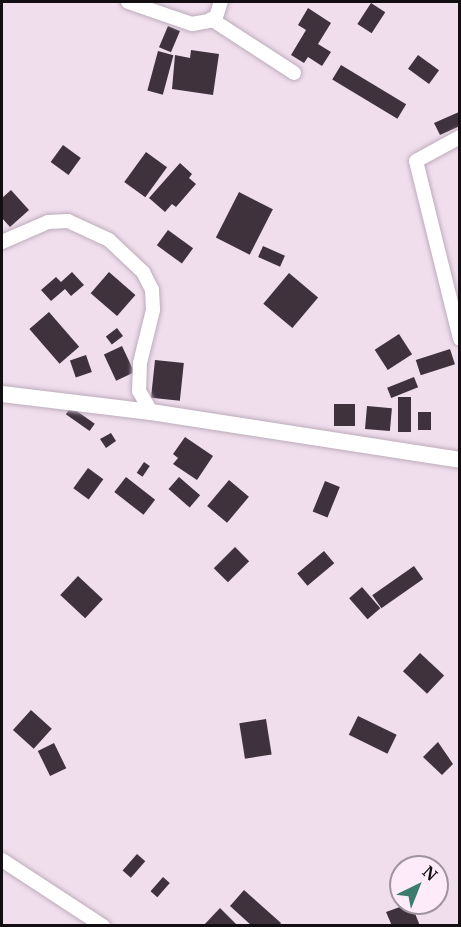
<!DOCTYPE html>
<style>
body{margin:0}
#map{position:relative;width:461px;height:927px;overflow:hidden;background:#f0deed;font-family:Merriweather,serif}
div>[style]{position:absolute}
.building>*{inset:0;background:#3f323d;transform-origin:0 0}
.roads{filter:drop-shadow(0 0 2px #bcabb9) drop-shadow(0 0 2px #bcabb9)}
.minor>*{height:14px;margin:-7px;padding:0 7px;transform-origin:7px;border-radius:7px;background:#fff}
.major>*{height:16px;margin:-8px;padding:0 8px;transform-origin:8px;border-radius:8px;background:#fff}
span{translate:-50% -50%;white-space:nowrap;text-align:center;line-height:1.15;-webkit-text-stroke:6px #fdebfa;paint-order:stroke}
.frame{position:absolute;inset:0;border:3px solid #130e12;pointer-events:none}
.north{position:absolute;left:389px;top:855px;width:60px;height:60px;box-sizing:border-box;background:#fdebfa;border:2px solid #9f939d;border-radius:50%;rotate:43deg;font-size:16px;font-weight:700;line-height:24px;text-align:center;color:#130e12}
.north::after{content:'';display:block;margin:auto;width:21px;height:27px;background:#3b7c6c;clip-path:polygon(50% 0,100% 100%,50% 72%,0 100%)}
</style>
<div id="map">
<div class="building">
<div style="left:371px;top:3px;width:17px;height:25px;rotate:33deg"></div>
<div style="clip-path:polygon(308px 8px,331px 23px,318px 44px,331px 52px,322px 66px,308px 57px,304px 63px,291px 55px,306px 30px,298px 25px)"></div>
<div style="left:168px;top:26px;width:13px;height:23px;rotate:23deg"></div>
<div style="clip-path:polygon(191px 50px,219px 54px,213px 95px,172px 89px,175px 55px,190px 58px)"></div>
<div style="left:158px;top:51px;width:16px;height:41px;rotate:15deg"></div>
<div style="left:418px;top:55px;width:26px;height:17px;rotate:36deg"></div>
<div style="left:341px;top:65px;width:76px;height:17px;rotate:31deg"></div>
<div style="clip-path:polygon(459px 112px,460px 126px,440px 135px,434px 123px)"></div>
<div style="left:63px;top:145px;width:22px;height:21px;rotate:36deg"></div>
<div style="left:146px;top:152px;width:26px;height:37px;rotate:36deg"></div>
<div style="clip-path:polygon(180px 163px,192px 174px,189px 178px,196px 184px,176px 207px,172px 204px,165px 212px,149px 198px)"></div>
<div style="clip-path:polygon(11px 190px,29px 210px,10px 227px,2px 218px,2px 198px)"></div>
<div style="left:239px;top:192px;width:38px;height:51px;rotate:27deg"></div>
<div style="left:168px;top:230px;width:31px;height:19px;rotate:36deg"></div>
<div style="left:263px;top:246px;width:24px;height:12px;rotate:24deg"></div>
<div style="clip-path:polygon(72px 272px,84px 285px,71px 296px,65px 289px,51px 301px,41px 290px,56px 277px,61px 282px)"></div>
<div style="left:109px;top:272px;width:35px;height:28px;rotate:41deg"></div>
<div style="left:289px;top:273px;width:38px;height:40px;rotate:40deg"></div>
<div style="left:49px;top:312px;width:46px;height:26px;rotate:49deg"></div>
<div style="left:117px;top:328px;width:10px;height:14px;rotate:53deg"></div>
<div style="left:399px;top:334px;width:24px;height:29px;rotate:57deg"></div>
<div style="left:122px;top:346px;width:29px;height:20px;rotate:65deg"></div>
<div style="left:450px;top:349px;width:16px;height:36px;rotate:72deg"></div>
<div style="left:86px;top:355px;width:18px;height:17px;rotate:71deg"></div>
<div style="left:155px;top:360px;width:29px;height:38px;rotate:6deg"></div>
<div style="left:414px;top:377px;width:11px;height:29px;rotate:68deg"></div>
<div style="left:398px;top:397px;width:13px;height:35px"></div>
<div style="left:334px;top:404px;width:21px;height:22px"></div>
<div style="left:367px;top:406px;width:25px;height:23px;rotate:5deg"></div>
<div style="left:71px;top:407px;width:29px;height:9px;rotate:35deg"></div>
<div style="left:418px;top:412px;width:13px;height:18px"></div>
<div style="clip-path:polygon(111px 433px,116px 441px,106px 448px,100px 439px)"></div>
<div style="clip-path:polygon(185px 437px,213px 456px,197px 480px,173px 464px,178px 458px,173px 454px)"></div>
<div style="left:144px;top:462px;width:7px;height:13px;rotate:34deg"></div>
<div style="left:88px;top:468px;width:19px;height:25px;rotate:36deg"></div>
<div style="left:126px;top:477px;width:37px;height:19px;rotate:38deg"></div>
<div style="left:179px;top:477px;width:28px;height:16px;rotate:41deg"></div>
<div style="left:229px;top:480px;width:26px;height:34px;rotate:40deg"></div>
<div style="left:325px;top:481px;width:16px;height:33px;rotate:22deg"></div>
<div style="left:235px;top:547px;width:20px;height:30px;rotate:45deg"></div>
<div style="left:324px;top:551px;width:16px;height:35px;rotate:50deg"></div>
<div style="left:414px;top:566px;width:16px;height:51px;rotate:55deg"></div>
<div style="left:78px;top:576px;width:34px;height:26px;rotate:43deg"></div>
<div style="left:362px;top:587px;width:28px;height:17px;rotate:49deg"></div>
<div style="left:420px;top:653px;width:33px;height:25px;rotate:43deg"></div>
<div style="left:31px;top:710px;width:28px;height:27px;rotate:42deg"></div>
<div style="left:358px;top:716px;width:43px;height:21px;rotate:26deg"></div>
<div style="left:266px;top:719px;width:36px;height:27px;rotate:81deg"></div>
<div style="clip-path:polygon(438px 742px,453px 764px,442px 775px,423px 757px)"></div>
<div style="left:54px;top:743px;width:28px;height:18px;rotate:64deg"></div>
<div style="left:137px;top:854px;width:11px;height:22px;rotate:41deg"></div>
<div style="left:163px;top:877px;width:9px;height:19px;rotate:41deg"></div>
<div style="clip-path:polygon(244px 890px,281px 923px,279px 926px,252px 926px,230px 906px)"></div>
<div style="clip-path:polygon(411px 903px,420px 926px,392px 926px,386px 912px)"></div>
<div style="clip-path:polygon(220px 908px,238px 926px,203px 926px)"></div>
</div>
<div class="roads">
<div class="minor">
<div style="left:128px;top:2px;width:68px;rotate:19deg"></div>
<div style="left:192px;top:24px;width:23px;rotate:-10deg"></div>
<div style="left:215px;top:20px;width:19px;rotate:-72deg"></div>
<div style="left:211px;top:19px;width:99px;rotate:33deg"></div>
<div style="left:460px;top:137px;width:50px;rotate:151.4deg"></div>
<div style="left:416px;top:161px;width:183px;rotate:76.1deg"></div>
<div style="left:2px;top:242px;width:50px;rotate:-23.5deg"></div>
<div style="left:48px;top:222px;width:20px;rotate:-3deg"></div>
<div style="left:68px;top:221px;width:45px;rotate:24.9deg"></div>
<div style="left:109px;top:240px;width:47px;rotate:43.3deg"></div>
<div style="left:143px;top:272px;width:20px;rotate:63deg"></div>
<div style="left:152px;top:290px;width:20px;rotate:87deg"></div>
<div style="left:153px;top:310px;width:55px;rotate:103.8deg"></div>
<div style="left:140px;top:363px;width:28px;rotate:92deg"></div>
<div style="left:139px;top:391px;width:24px;rotate:60deg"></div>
<div style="left:2px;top:860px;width:121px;rotate:33.2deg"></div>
</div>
<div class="major">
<div style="left:2px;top:394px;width:150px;rotate:6.9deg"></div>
<div style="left:151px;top:412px;width:313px;rotate:8.8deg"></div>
</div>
</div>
<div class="frame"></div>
<div class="north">N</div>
</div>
